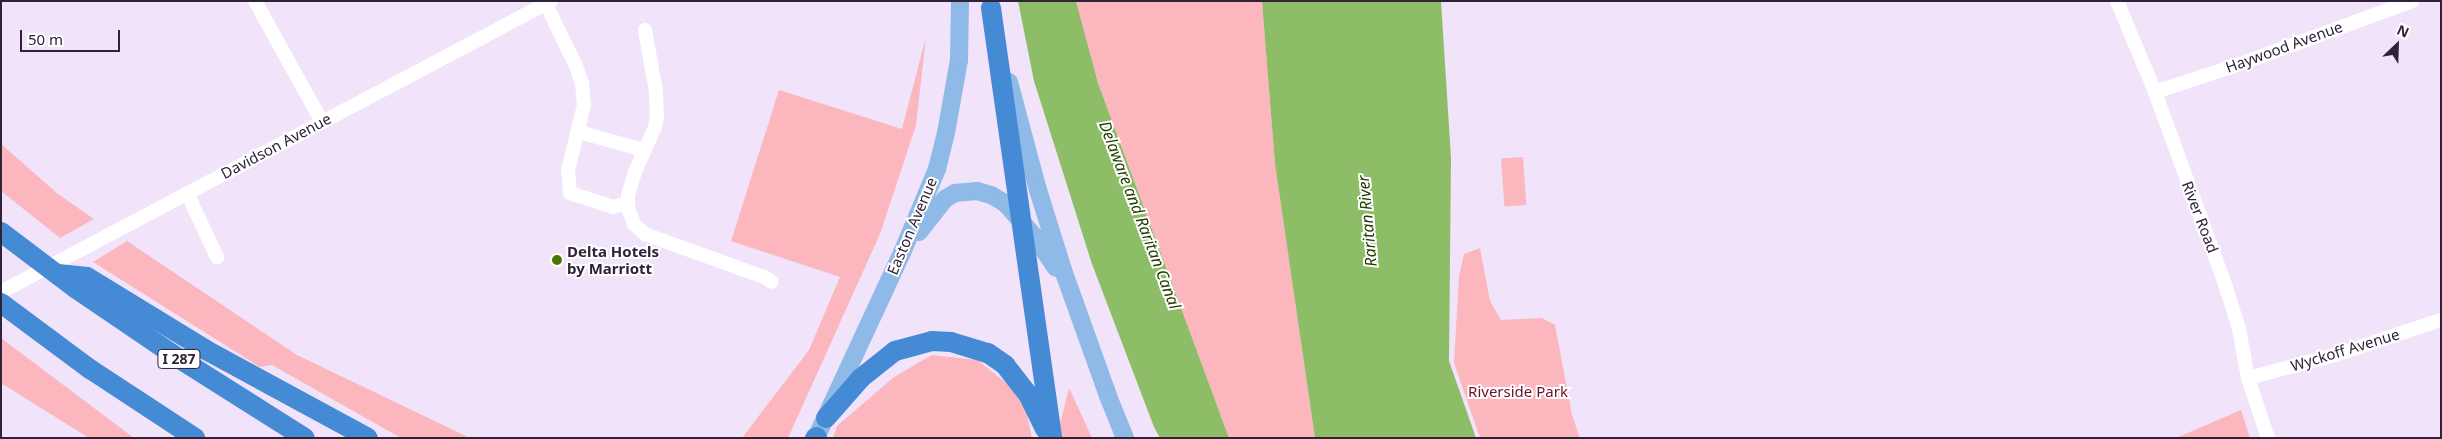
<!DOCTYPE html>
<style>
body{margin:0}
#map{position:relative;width:2442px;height:439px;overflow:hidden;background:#f1e3fa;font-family:"Noto Sans",sans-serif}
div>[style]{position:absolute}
.green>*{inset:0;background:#fbb7bd;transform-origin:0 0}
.water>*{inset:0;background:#8dbd67}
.minor>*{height:14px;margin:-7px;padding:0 7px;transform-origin:7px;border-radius:7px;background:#fff}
.major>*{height:18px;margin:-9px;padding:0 9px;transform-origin:9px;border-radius:9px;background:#8fb9e6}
.highway>*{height:20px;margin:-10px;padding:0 10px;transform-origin:10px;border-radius:10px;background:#458ad5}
.dots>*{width:14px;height:14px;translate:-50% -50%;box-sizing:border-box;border:2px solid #fff;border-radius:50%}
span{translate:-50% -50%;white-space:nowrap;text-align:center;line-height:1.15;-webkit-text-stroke:4px #fff;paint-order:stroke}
.shield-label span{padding:1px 4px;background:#fff;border:1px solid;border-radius:4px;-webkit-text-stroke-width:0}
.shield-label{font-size:14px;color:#302238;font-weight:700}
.street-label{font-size:15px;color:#302238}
.poi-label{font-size:15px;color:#302238;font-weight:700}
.left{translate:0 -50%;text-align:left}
.park-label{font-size:15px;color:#6c0f28}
.water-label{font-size:16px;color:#223f00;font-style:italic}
.frame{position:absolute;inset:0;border:2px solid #302238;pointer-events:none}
.north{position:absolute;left:2372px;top:20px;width:50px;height:50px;-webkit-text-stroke:4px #fff;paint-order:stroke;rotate:24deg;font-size:14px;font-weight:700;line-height:20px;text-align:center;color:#302238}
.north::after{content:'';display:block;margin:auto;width:18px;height:22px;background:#302238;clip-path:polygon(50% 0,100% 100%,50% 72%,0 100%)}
.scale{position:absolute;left:20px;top:30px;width:100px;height:22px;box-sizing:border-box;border:2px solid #302238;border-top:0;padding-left:6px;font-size:15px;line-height:18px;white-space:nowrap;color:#302238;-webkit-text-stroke:4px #fff;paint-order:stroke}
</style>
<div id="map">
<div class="green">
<div style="clip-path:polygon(1076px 1px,1262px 1px,1275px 164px,1315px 438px,1229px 438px,1098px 83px)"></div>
<div style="clip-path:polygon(926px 37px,916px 125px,880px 234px,788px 438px,742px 438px,809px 350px,840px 277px,731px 241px,779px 90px,902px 129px)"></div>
<div style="clip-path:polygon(1px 144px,58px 194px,94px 219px,60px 238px,1px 191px)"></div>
<div style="left:1523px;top:157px;width:48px;height:22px;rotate:86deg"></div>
<div style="clip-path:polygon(127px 241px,297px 355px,470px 438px,401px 438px,272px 365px,260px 367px,93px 262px)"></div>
<div style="clip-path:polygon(1480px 248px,1490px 301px,1501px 320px,1542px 318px,1555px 325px,1572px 415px,1580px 438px,1480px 438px,1454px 363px,1459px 276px,1464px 254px)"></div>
<div style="clip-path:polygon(1px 338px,134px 438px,89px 438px,1px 383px)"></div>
<div style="clip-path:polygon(932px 355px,977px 360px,1023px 396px,1032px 438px,833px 438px,837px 426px,894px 377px)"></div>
<div style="clip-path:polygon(1069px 388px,1071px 392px,1092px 438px,1062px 438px,1060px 424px)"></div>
<div style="clip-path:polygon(2241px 410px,2250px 438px,2176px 438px)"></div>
</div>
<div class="water">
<div style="clip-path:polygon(1018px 1px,1076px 1px,1098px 83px,1229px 438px,1160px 438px,1154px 427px,1092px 264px,1034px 81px)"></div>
<div style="clip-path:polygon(1262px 1px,1441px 1px,1451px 158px,1449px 361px,1476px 438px,1315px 438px,1275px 164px)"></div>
</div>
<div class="minor">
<div style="left:255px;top:1px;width:138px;rotate:61deg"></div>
<div style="left:2117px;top:1px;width:99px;rotate:67.3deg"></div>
<div style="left:2155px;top:92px;width:208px;rotate:70deg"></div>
<div style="left:2226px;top:287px;width:44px;rotate:72.8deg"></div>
<div style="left:2239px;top:329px;width:50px;rotate:79.6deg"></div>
<div style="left:2248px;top:378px;width:63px;rotate:71.6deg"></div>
<div style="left:546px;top:4px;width:69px;rotate:64.2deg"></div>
<div style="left:576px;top:66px;width:18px;rotate:71deg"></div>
<div style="left:582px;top:83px;width:22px;rotate:85deg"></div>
<div style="left:584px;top:105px;width:67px;rotate:103.8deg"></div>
<div style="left:568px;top:170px;width:23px;rotate:85deg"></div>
<div style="left:570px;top:193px;width:45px;rotate:18deg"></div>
<div style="left:613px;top:207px;width:16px;rotate:-15deg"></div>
<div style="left:645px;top:30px;width:63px;rotate:79.9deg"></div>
<div style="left:656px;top:92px;width:24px;rotate:88deg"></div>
<div style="left:657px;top:116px;width:11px;rotate:100deg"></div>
<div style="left:655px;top:127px;width:49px;rotate:114deg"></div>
<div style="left:635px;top:172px;width:24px;rotate:107deg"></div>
<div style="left:628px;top:195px;width:13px;rotate:90deg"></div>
<div style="left:628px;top:208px;width:17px;rotate:69deg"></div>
<div style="left:634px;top:224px;width:15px;rotate:42deg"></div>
<div style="left:645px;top:234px;width:127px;rotate:19.9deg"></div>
<div style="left:764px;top:277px;width:9px;rotate:32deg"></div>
<div style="left:2155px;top:92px;width:93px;rotate:-18.2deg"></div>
<div style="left:2243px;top:63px;width:180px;rotate:-20.1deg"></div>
<div style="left:579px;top:132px;width:67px;rotate:15.5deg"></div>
<div style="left:187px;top:193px;width:71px;rotate:64.9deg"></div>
<div style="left:1px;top:292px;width:622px;rotate:-27.88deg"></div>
<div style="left:2248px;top:378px;width:90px;rotate:-14.8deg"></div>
<div style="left:2335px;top:355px;width:112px;rotate:-18.3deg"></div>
</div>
<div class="major">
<div style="left:1009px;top:82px;width:112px;rotate:75deg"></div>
<div style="left:1038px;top:190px;width:84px;rotate:72.6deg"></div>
<div style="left:1063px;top:270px;width:134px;rotate:70.3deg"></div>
<div style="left:1108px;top:396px;width:45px;rotate:68deg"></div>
<div style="left:919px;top:232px;width:42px;rotate:-51.8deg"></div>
<div style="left:945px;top:199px;width:12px;rotate:-31deg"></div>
<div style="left:955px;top:193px;width:22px;rotate:-5deg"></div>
<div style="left:977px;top:191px;width:15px;rotate:16deg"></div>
<div style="left:991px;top:195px;width:16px;rotate:30deg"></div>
<div style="left:1005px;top:203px;width:45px;rotate:48.6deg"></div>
<div style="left:1035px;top:237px;width:37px;rotate:56deg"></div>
<div style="left:816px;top:438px;width:204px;rotate:-65.1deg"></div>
<div style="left:902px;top:253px;width:91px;rotate:-67.4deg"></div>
<div style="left:937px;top:169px;width:37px;rotate:-76deg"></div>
<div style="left:946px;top:133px;width:74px;rotate:-79.9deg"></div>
<div style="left:959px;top:60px;width:59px;rotate:-89deg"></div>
</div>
<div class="highway">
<div style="left:991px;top:8px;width:434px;rotate:81.9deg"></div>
<div style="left:1px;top:232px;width:93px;rotate:37.1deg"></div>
<div style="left:75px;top:288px;width:117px;rotate:34.2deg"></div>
<div style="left:172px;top:354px;width:157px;rotate:32.3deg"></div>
<div style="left:58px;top:274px;width:29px;rotate:6deg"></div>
<div style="left:87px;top:277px;width:140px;rotate:31.5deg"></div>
<div style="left:206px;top:350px;width:184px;rotate:28.5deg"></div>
<div style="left:1px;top:303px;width:111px;rotate:36.6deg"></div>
<div style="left:90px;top:369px;width:126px;rotate:33.3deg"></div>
<div style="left:826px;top:418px;width:53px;rotate:-48.8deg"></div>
<div style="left:861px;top:378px;width:43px;rotate:-38.5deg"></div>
<div style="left:895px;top:351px;width:38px;rotate:-15deg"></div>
<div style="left:932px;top:341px;width:19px;rotate:3deg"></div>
<div style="left:951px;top:342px;width:39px;rotate:17deg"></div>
<div style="left:988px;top:353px;width:21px;rotate:35deg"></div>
<div style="left:1005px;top:365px;width:37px;rotate:52deg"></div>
<div style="left:1028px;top:394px;width:39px;rotate:64deg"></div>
<div style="left:815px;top:438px;width:2px;rotate:-27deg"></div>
</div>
<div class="dots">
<div style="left:557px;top:260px;background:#467802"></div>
</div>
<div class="shield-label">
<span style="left:179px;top:359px">I 287</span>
</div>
<div class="street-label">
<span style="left:2284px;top:47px;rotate:-20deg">Haywood Avenue</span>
<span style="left:276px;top:146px;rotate:-28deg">Davidson Avenue</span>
<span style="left:2200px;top:217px;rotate:69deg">River Road</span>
<span style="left:912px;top:226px;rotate:-67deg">Easton Avenue</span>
<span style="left:2345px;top:350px;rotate:-17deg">Wyckoff Avenue</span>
</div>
<div class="poi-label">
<span class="left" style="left:567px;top:260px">Delta Hotels<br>by Marriott</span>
</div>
<div class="park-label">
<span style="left:1518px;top:392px">Riverside Park</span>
</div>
<div class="water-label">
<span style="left:1140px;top:215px;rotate:69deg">Delaware and Raritan Canal</span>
<span style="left:1367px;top:221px;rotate:-95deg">Raritan River</span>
</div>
<div class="frame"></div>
<div class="north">N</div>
<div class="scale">50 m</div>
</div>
